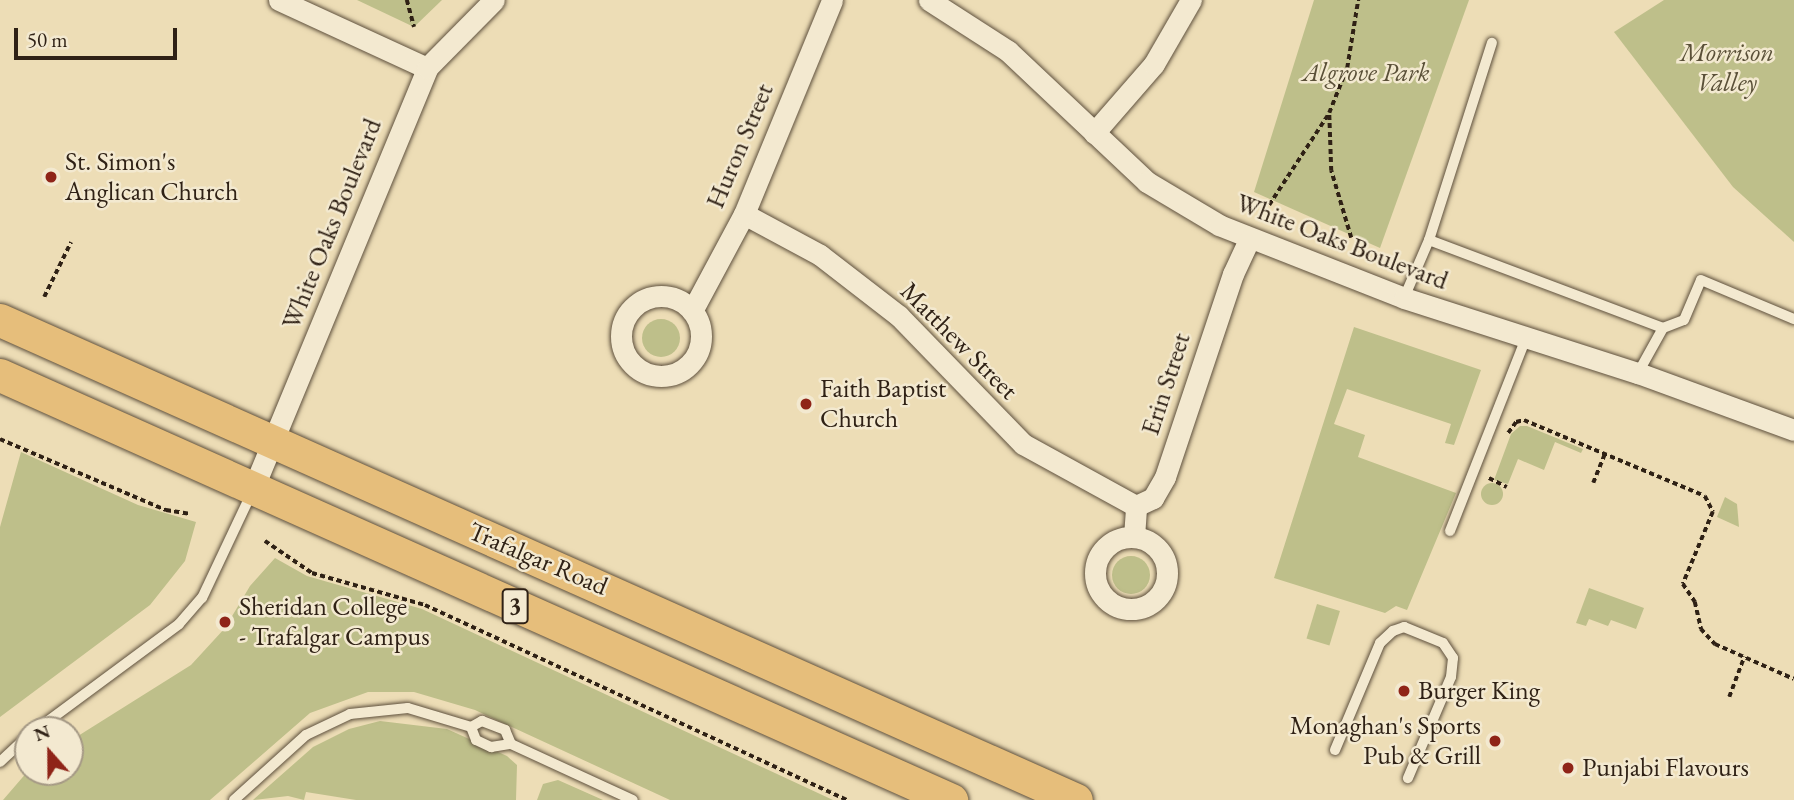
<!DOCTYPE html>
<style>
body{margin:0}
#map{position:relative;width:1794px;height:800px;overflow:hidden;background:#edddb6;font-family:"EB Garamond",serif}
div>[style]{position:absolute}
.green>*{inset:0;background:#bebf8a;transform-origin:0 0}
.round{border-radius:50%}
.path>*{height:3.5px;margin-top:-1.75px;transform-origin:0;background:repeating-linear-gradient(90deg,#2f2115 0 5px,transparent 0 8.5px)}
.roads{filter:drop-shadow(0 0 2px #5e503d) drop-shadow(0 0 2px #5e503d)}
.lane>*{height:10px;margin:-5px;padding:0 5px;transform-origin:5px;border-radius:5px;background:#f3e9d0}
.street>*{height:21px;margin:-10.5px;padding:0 10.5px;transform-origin:10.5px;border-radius:10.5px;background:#f3e9d0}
.street>.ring{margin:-10.5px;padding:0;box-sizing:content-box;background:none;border:21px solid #f3e9d0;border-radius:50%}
.primary>*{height:33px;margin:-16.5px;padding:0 16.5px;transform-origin:16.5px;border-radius:16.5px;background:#e6be7b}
.dots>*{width:19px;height:19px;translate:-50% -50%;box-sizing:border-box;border:4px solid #f3e9d0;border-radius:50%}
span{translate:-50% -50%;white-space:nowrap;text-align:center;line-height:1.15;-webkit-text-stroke:5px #f3e9d0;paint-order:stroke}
.shield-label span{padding:2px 5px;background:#f3e9d0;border:2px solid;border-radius:5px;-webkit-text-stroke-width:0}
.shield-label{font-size:24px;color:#2f2115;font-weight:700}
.park-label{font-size:26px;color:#5a5038;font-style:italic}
.street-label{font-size:26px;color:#2f2115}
.poi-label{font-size:26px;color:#2f2115}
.left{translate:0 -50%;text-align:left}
.right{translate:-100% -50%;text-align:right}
.north{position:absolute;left:14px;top:716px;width:70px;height:70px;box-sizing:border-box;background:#f3e9d0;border:2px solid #a59985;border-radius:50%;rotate:339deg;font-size:19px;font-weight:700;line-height:28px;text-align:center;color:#2f2115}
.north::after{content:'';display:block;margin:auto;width:24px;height:32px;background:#8f2418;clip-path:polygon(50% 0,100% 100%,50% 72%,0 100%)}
.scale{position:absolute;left:14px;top:28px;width:163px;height:32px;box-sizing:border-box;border:4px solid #2f2115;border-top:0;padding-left:9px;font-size:21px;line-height:24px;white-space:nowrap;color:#2f2115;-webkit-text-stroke:5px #f3e9d0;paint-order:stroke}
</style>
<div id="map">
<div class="green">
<div style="clip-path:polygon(357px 0,442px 0,414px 27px)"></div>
<div style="clip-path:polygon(1314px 0,1469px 0,1380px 248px,1254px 192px)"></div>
<div style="clip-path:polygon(1664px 0,1794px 0,1794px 242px,1733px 187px,1614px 32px)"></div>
<div class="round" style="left:642px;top:319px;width:38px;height:38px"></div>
<div style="clip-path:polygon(1354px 327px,1481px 370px,1454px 445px,1445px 443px,1451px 424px,1347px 389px,1334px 424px,1365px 435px,1358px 457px,1456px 493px,1407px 610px,1396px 606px,1385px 613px,1274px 578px)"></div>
<div style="clip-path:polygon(1520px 426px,1527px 426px,1583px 449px,1581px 453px,1555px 442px,1544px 470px,1518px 459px,1508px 484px,1494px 480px,1511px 434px)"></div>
<div style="clip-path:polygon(21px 452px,138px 505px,196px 522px,185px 561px,150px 605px,0 717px,0 527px)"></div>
<div class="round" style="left:1481px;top:483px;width:22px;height:22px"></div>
<div style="clip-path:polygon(1725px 497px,1737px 504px,1739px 527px,1717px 517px)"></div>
<div class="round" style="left:1112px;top:556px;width:38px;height:38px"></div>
<div style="clip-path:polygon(275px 558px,307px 576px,422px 609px,833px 800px,670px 800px,475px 710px,414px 692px,368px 692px,310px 713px,210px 800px,3px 800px,28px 771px,70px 772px,70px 741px,191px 665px,225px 628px,250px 586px)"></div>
<div style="clip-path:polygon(1589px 588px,1644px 608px,1636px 629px,1611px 620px,1608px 626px,1589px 619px,1586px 626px,1576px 623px)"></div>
<div style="left:1317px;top:604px;width:24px;height:36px;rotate:17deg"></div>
<div style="clip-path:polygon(380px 721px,447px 729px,507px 756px,517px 765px,516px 800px,356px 800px,306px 792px,304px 800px,288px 796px,253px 800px,313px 747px,349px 729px)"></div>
<div style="clip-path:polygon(558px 780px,603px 800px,537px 800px,543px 784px)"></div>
</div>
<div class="path">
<div style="left:407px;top:0;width:28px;rotate:75deg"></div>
<div style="left:1269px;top:205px;width:108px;rotate:-56.8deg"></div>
<div style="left:1351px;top:238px;width:70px;rotate:-106.6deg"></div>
<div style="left:1331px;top:171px;width:58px;rotate:-92deg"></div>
<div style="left:1329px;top:113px;width:48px;rotate:-68.2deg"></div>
<div style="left:1347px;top:68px;width:69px;rotate:-80.8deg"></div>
<div style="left:44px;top:297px;width:61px;rotate:-63.9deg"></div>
<div style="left:1508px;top:433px;width:14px;rotate:-54deg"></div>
<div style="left:1516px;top:422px;width:8px;rotate:-14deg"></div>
<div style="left:1524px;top:420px;width:196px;rotate:22.8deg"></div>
<div style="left:1705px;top:496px;width:18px;rotate:63deg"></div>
<div style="left:1713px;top:512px;width:78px;rotate:112.6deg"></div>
<div style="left:1683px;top:584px;width:22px;rotate:56deg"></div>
<div style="left:1695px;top:602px;width:28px;rotate:77deg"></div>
<div style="left:1701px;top:629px;width:21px;rotate:47deg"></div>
<div style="left:1715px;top:644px;width:86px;rotate:23.9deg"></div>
<div style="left:0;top:439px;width:181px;rotate:23.2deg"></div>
<div style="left:166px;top:510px;width:25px;rotate:9deg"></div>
<div style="left:1489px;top:478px;width:20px;rotate:27deg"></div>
<div style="left:1593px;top:483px;width:31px;rotate:-68deg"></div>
<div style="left:265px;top:541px;width:57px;rotate:34.2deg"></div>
<div style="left:312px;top:573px;width:117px;rotate:15.8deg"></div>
<div style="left:425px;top:605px;width:465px;rotate:24.8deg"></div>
<div style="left:1729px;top:697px;width:43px;rotate:-69.4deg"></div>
</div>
<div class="roads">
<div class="lane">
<div style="left:1429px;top:240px;width:207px;rotate:-72.3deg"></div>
<div style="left:1404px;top:298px;width:63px;rotate:-66.7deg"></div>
<div style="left:1429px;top:240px;width:250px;rotate:20.6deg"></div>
<div style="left:1663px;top:328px;width:51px;rotate:119.1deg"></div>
<div style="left:1663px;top:328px;width:22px;rotate:-21deg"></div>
<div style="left:1684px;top:320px;width:43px;rotate:-67deg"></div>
<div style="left:1701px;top:280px;width:101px;rotate:22.8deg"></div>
<div style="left:1450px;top:531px;width:207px;rotate:-68.5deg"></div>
<div style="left:471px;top:727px;width:14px;rotate:69deg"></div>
<div style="left:476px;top:740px;width:17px;rotate:25deg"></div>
<div style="left:491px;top:747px;width:20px;rotate:-9deg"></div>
<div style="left:511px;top:744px;width:134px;rotate:24.7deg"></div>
<div style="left:471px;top:727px;width:13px;rotate:-29deg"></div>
<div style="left:482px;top:721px;width:25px;rotate:21deg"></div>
<div style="left:505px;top:730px;width:15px;rotate:67deg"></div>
<div style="left:36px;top:730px;width:178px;rotate:-36.5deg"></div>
<div style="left:179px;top:624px;width:35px;rotate:-49deg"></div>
<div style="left:202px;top:598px;width:117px;rotate:-64.7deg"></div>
<div style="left:1335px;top:750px;width:116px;rotate:-67.2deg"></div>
<div style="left:1380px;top:643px;width:18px;rotate:-43deg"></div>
<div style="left:1393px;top:631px;width:12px;rotate:-20deg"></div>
<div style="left:1404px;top:627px;width:42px;rotate:22.3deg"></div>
<div style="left:1443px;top:643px;width:18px;rotate:56deg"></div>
<div style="left:1453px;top:658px;width:19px;rotate:96deg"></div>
<div style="left:1451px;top:677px;width:110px;rotate:113.1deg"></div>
<div style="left:0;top:762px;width:38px;rotate:-43deg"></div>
<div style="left:234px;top:800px;width:97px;rotate:-42.1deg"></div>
<div style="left:306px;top:735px;width:49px;rotate:-25.5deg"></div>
<div style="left:350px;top:714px;width:58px;rotate:-5.9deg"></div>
<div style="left:408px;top:708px;width:66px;rotate:16.8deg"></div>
</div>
<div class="street">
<div style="left:279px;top:0;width:163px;rotate:24.7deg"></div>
<div style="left:929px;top:0;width:94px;rotate:32.8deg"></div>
<div style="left:1008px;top:51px;width:191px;rotate:43.3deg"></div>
<div style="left:1147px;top:182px;width:84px;rotate:30.8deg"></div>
<div style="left:1219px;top:225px;width:199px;rotate:21.5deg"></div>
<div style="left:1404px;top:298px;width:246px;rotate:17.8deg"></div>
<div style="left:1638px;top:373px;width:166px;rotate:20.1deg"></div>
<div style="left:1094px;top:133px;width:91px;rotate:-49deg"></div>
<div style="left:1154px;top:64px;width:74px;rotate:-60deg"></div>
<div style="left:744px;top:214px;width:86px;rotate:28.3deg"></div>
<div style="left:820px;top:255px;width:100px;rotate:37.7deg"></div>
<div style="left:899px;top:316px;width:178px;rotate:45.9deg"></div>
<div style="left:1023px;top:444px;width:129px;rotate:28.8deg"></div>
<div class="ring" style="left:621px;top:296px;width:59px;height:59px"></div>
<div style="left:692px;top:311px;width:110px;rotate:-61.8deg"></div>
<div style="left:744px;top:214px;width:231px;rotate:-67.6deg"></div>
<div style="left:253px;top:489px;width:456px;rotate:-67.5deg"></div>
<div style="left:427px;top:68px;width:95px;rotate:-45.4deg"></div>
<div style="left:1134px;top:537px;width:31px;rotate:-86deg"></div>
<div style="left:1136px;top:506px;width:19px;rotate:-25deg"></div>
<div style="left:1153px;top:498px;width:24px;rotate:-60deg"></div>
<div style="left:1165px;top:477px;width:214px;rotate:-71.5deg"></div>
<div style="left:1233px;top:274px;width:38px;rotate:-65deg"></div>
<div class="ring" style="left:1095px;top:537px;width:51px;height:51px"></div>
</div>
<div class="primary">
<div style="left:0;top:320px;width:1178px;rotate:24.04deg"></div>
<div style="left:0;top:375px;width:1042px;rotate:24.08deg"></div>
</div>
</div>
<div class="dots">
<div style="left:51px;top:177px;background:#8f2418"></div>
<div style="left:806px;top:404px;background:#8f2418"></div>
<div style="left:225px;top:622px;background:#8f2418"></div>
<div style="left:1404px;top:691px;background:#8f2418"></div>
<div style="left:1495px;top:741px;background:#8f2418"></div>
<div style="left:1568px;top:768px;background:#8f2418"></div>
</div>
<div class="shield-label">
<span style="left:515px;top:606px">3</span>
</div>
<div class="park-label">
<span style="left:1727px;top:68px">Morrison<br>Valley</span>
<span style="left:1366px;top:73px">Algrove Park</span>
</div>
<div class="street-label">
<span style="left:740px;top:146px;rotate:-67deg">Huron Street</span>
<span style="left:332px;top:224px;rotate:-68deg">White Oaks Boulevard</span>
<span style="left:1342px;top:242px;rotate:21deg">White Oaks Boulevard</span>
<span style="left:959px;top:341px;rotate:45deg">Matthew Street</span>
<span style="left:1166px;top:384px;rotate:-72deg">Erin Street</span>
<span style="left:538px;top:559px;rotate:23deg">Trafalgar Road</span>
</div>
<div class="poi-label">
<span class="left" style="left:65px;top:177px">St. Simon's<br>Anglican Church</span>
<span class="left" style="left:820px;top:404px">Faith Baptist<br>Church</span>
<span class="left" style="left:239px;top:622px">Sheridan College<br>- Trafalgar Campus</span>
<span class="left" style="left:1418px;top:691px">Burger King</span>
<span class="right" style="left:1481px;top:741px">Monaghan's Sports<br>Pub &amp; Grill</span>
<span class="left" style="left:1582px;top:768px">Punjabi Flavours</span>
</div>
<div class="north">N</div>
<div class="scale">50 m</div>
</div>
